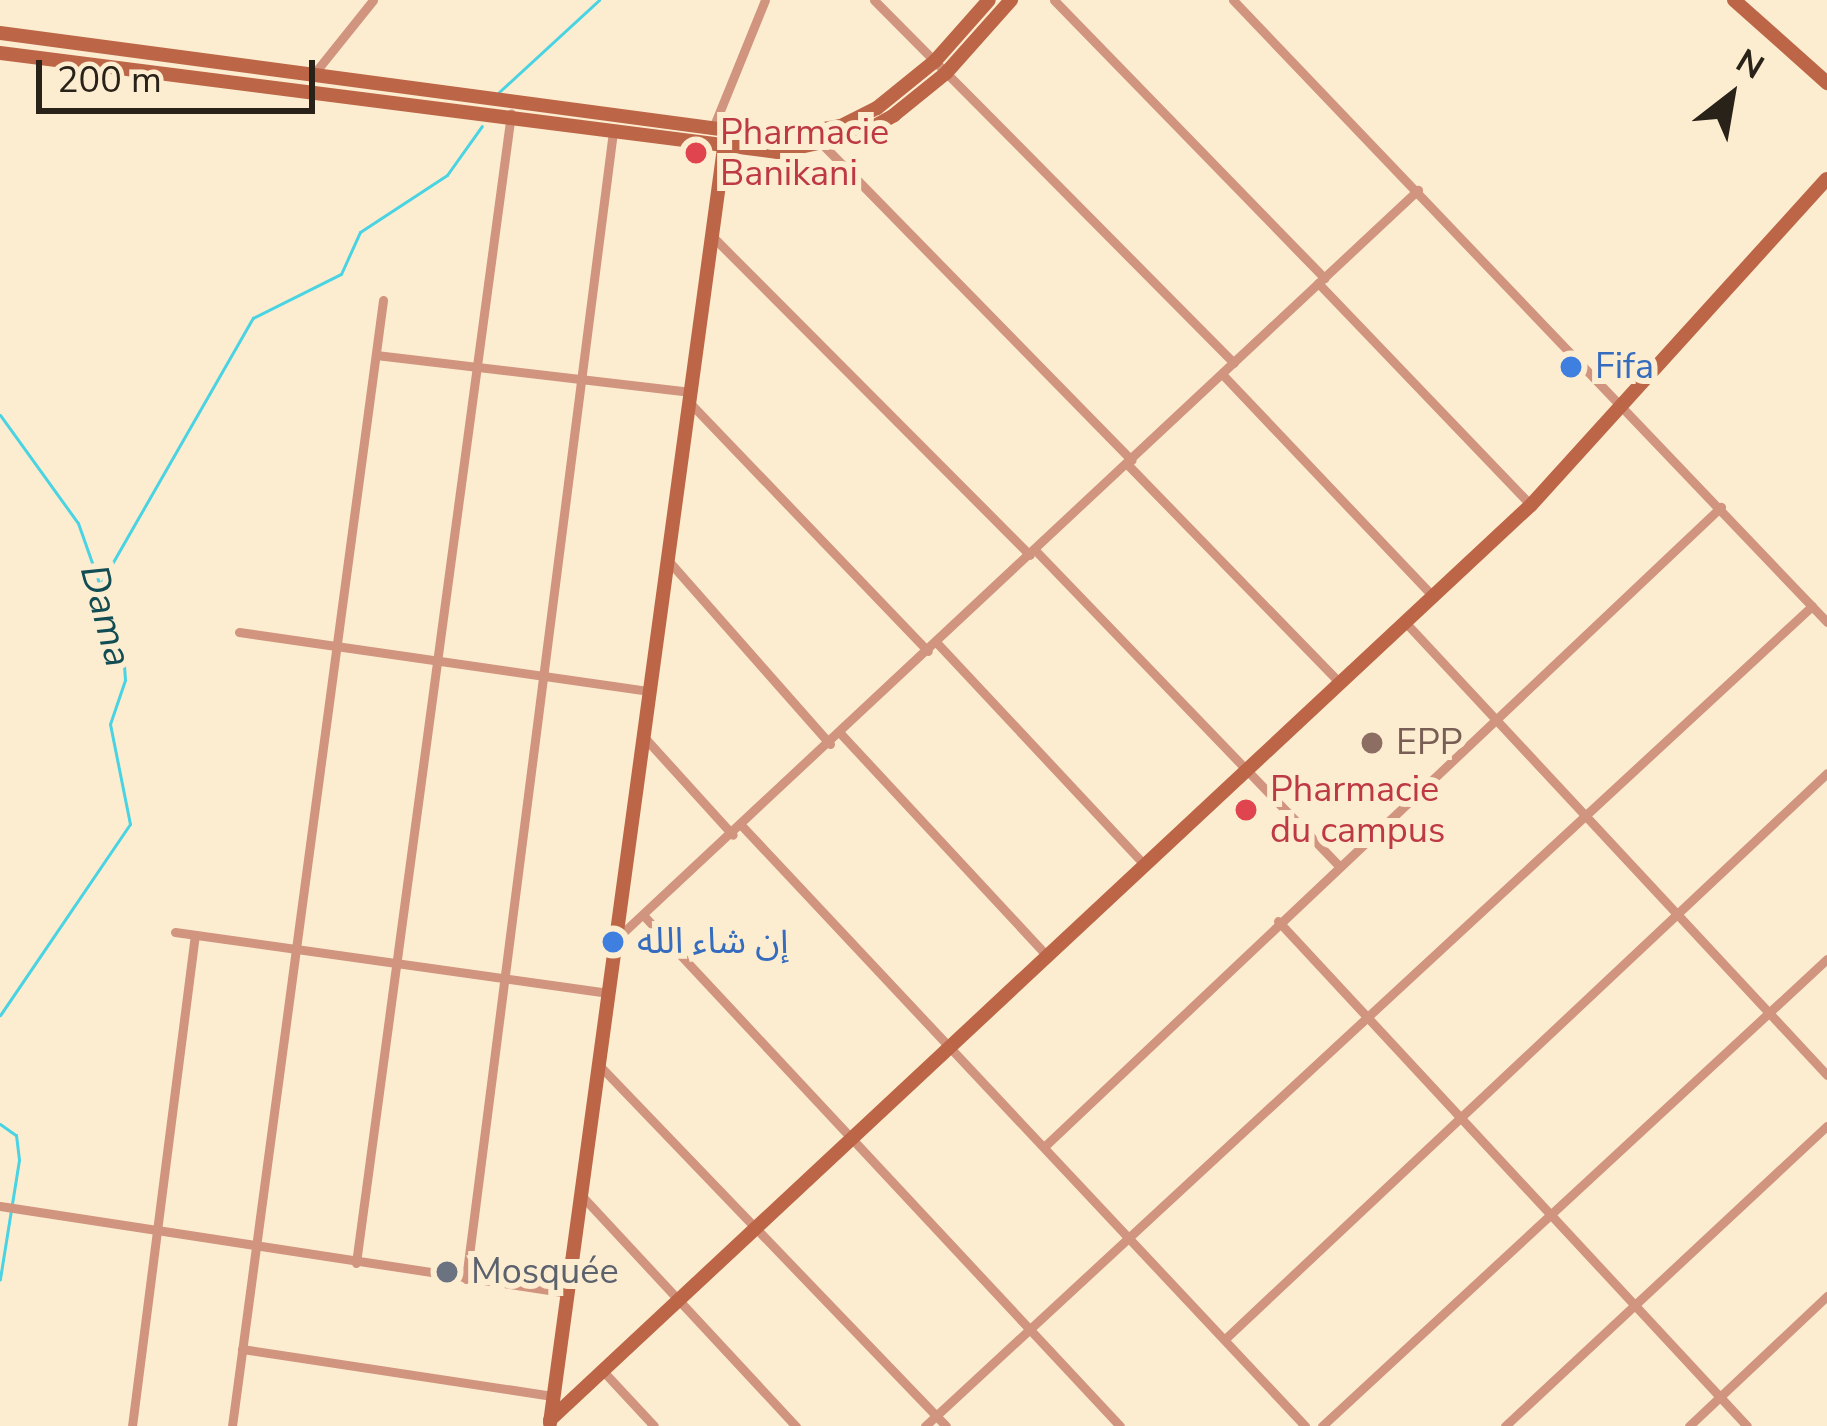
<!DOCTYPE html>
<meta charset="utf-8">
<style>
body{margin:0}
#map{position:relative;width:1827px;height:1426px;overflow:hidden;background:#fcedd1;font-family:"Nunito Sans","Noto Sans Arabic",sans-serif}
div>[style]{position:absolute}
.stream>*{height:3px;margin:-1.5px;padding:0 1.5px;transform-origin:1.5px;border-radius:1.5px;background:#4ad3e2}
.street>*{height:9px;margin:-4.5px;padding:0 4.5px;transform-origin:4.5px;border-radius:4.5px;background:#d1947f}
.secondary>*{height:14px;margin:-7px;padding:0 7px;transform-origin:7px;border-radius:7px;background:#bd6647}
.dots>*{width:33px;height:33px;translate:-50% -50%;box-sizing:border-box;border:6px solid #fcedd1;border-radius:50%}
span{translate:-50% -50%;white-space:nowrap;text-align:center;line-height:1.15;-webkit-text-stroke:12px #fcedd1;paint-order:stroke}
.health-label{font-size:36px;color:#be3a42}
.left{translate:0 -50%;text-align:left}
.shop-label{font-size:36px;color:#366cbe}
.education-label{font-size:36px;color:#785e54}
.worship-label{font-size:36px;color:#5b616d}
.water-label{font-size:39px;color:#114d53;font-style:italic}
.north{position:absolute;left:1671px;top:36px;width:120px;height:120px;-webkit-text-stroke:9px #fcedd1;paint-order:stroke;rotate:31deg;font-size:33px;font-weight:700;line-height:48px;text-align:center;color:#282218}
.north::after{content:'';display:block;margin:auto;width:42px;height:54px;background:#282218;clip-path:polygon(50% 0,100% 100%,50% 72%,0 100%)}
.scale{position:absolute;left:36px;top:60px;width:279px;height:54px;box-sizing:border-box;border:6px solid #282218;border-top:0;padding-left:15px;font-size:36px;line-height:42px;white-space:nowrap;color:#282218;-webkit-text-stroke:9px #fcedd1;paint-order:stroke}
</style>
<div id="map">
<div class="stream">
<div style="left:499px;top:92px;width:136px;rotate:-42.6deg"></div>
<div style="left:0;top:415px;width:133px;rotate:54.2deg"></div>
<div style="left:78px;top:523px;width:136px;rotate:70.6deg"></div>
<div style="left:123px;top:651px;width:29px;rotate:86deg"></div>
<div style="left:125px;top:680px;width:46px;rotate:108.8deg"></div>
<div style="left:110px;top:724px;width:102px;rotate:78.7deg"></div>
<div style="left:130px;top:824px;width:231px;rotate:124.2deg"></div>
<div style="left:97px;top:590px;width:314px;rotate:-60.2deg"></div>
<div style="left:253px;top:318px;width:98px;rotate:-26.6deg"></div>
<div style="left:341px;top:274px;width:46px;rotate:-65.7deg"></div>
<div style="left:360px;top:232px;width:104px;rotate:-33.2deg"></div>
<div style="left:447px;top:175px;width:60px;rotate:-54.5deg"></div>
<div style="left:0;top:1124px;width:19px;rotate:35deg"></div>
<div style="left:16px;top:1135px;width:25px;rotate:83deg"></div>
<div style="left:19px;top:1160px;width:121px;rotate:99.1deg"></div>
</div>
<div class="street">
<div style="left:874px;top:0;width:511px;rotate:45.24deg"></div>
<div style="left:1054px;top:0;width:388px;rotate:45.8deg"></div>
<div style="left:1233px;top:0;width:860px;rotate:46.32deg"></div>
<div style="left:313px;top:75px;width:96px;rotate:-51.3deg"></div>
<div style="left:713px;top:128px;width:138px;rotate:-67.9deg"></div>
<div style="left:823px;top:145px;width:441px;rotate:45.6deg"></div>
<div style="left:710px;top:234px;width:453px;rotate:45.1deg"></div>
<div style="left:1318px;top:283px;width:308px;rotate:46.2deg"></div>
<div style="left:376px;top:355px;width:315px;rotate:6.7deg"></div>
<div style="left:1222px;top:374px;width:306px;rotate:46.5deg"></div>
<div style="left:689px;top:402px;width:345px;rotate:46.2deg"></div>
<div style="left:1127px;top:464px;width:305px;rotate:45.8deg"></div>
<div style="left:1035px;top:550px;width:436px;rotate:46.1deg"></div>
<div style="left:666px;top:558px;width:248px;rotate:48.6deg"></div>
<div style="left:1405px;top:622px;width:619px;rotate:47.03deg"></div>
<div style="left:239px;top:632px;width:413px;rotate:8.2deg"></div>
<div style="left:937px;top:643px;width:304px;rotate:46.9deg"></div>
<div style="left:840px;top:733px;width:304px;rotate:47.1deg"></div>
<div style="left:644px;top:737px;width:132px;rotate:47.8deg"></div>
<div style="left:742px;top:826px;width:823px;rotate:46.82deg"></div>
<div style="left:645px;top:917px;width:696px;rotate:46.98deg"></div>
<div style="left:1278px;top:921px;width:689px;rotate:47.12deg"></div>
<div style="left:175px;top:932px;width:436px;rotate:8deg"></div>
<div style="left:615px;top:940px;width:1099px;rotate:-43.05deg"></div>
<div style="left:598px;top:1064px;width:502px;rotate:46.13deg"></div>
<div style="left:1046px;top:1145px;width:929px;rotate:-43.39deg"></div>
<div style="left:581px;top:1195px;width:316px;rotate:47.1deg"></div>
<div style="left:0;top:1206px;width:575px;rotate:8.71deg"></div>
<div style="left:356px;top:1263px;width:1160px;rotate:-82.32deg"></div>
<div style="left:466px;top:1279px;width:1157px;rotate:-82.7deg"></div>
<div style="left:1225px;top:1339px;width:826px;rotate:-43.23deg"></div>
<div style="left:242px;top:1349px;width:314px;rotate:8.6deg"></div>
<div style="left:602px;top:1370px;width:76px;rotate:47.1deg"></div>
<div style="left:132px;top:1426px;width:494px;rotate:-82.7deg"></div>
<div style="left:232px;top:1426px;width:1136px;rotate:-82.36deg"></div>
<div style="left:925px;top:1426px;width:1208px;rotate:-42.75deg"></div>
<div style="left:1322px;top:1426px;width:688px;rotate:-42.76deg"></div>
<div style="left:1505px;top:1426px;width:440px;rotate:-43deg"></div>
<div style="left:1689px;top:1426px;width:190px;rotate:-43.3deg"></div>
</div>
<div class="secondary">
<div style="left:1734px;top:0;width:125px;rotate:41.7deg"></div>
<div style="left:0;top:33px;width:786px;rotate:7.6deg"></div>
<div style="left:779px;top:137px;width:63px;rotate:-10.1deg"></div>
<div style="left:841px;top:126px;width:40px;rotate:-26.6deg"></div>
<div style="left:877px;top:108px;width:75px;rotate:-39deg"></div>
<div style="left:935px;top:61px;width:81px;rotate:-48.5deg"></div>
<div style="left:0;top:53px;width:784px;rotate:7.25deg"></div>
<div style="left:778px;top:152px;width:86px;rotate:-12.7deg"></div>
<div style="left:862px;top:133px;width:37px;rotate:-29deg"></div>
<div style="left:894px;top:115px;width:67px;rotate:-38.9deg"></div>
<div style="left:946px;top:73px;width:98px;rotate:-48.3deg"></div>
<div style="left:550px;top:1420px;width:1341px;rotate:-43.01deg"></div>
<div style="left:1531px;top:505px;width:440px;rotate:-47.8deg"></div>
<div style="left:550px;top:1423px;width:1302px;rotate:-82.23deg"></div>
</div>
<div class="dots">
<div style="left:696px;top:153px;background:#e0444e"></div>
<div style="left:1571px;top:367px;background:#3f7fe0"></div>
<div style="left:1372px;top:743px;background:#8d6e63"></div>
<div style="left:1246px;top:810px;background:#e0444e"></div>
<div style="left:613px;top:942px;background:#3f7fe0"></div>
<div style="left:447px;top:1272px;background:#6b7280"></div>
</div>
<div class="health-label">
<span class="left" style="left:720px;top:153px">Pharmacie<br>Banikani</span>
<span class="left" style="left:1270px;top:810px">Pharmacie<br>du campus</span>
</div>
<div class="shop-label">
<span class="left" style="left:1595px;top:367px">Fifa</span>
<span class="left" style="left:637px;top:942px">إن شاء الله</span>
</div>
<div class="education-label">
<span class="left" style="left:1396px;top:743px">EPP</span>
</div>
<div class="worship-label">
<span class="left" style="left:471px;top:1272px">Mosquée</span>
</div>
<div class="water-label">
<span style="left:105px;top:616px;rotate:75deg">Dama</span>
</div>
<div class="north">N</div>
<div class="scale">200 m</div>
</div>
